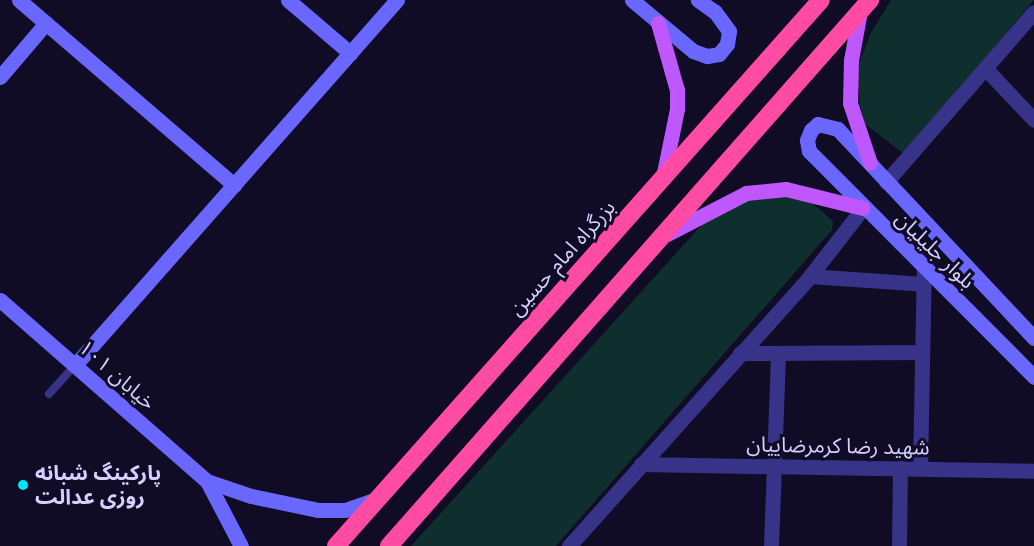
<!DOCTYPE html>
<meta charset="utf-8">
<style>
body{margin:0}
#map{position:relative;width:1034px;height:546px;overflow:hidden;background:#100c25;font-family:Roboto,"Noto Sans Arabic",sans-serif}
div>[style]{position:absolute}
.green>*{inset:0;background:#0f2f2e}
.lane>*{height:8px;margin:-4px;padding:0 4px;transform-origin:4px;border-radius:4px;background:#363388}
.street>*{height:15px;margin:-7.5px;padding:0 7.5px;transform-origin:7.5px;border-radius:7.5px;background:#363388}
.secondary>*{height:15px;margin:-7.5px;padding:0 7.5px;transform-origin:7.5px;border-radius:7.5px;background:#6967ff}
.primary>*{height:15px;margin:-7.5px;padding:0 7.5px;transform-origin:7.5px;border-radius:7.5px;background:#bf57ff}
.highway>*{height:18px;margin:-9px;padding:0 9px;transform-origin:9px;border-radius:9px;background:#ff4ba3}
.dots>*{width:16px;height:16px;translate:-50% -50%;box-sizing:border-box;border:3px solid #100c25;border-radius:50%}
span{translate:-50% -50%;white-space:nowrap;text-align:center;line-height:1.15;-webkit-text-stroke:6px #100c25;paint-order:stroke}
.street-label{font-size:21px;color:#d5d0ff}
.poi-label{font-size:21px;color:#d5d0ff;font-weight:700}
.left{translate:0 -50%;text-align:left}
</style>
<div id="map">
<div class="green">
<div style="clip-path:polygon(891px 0,1034px 0,904px 154px,865px 124px,860px 106px,857px 69px,871px 33px)"></div>
<div style="clip-path:polygon(803px 195px,833px 221px,832px 230px,556px 546px,411px 546px,708px 218px,754px 196px)"></div>
</div>
<div class="lane">
<div style="left:49px;top:394px;width:39px;rotate:-48deg"></div>
</div>
<div class="street">
<div style="left:985px;top:68px;width:71px;rotate:46.7deg"></div>
<div style="left:886px;top:182px;width:225px;rotate:-49deg"></div>
<div style="left:810px;top:276px;width:113px;rotate:4deg"></div>
<div style="left:740px;top:353px;width:182px;rotate:-0.3deg"></div>
<div style="left:641px;top:464px;width:393px;rotate:1deg"></div>
<div style="left:920px;top:469px;width:202px;rotate:-88.9deg"></div>
<div style="left:569px;top:546px;width:362px;rotate:-48.2deg"></div>
<div style="left:810px;top:276px;width:86px;rotate:-52.1deg"></div>
<div style="left:771px;top:546px;width:192px;rotate:-87.9deg"></div>
<div style="left:899px;top:546px;width:78px;rotate:-89.3deg"></div>
</div>
<div class="secondary">
<div style="left:19px;top:0;width:284px;rotate:40.7deg"></div>
<div style="left:288px;top:0;width:82px;rotate:40.5deg"></div>
<div style="left:632px;top:0;width:80px;rotate:39.9deg"></div>
<div style="left:693px;top:51px;width:15px;rotate:20deg"></div>
<div style="left:707px;top:56px;width:12px;rotate:-9deg"></div>
<div style="left:719px;top:54px;width:13px;rotate:-51deg"></div>
<div style="left:727px;top:44px;width:13px;rotate:-81deg"></div>
<div style="left:729px;top:31px;width:24px;rotate:-126deg"></div>
<div style="left:715px;top:12px;width:21px;rotate:-145deg"></div>
<div style="left:0;top:77px;width:71px;rotate:-49.6deg"></div>
<div style="left:0;top:300px;width:275px;rotate:41.2deg"></div>
<div style="left:207px;top:481px;width:73px;rotate:62.4deg"></div>
<div style="left:1034px;top:338px;width:287px;rotate:-133.2deg"></div>
<div style="left:838px;top:129px;width:21px;rotate:-166deg"></div>
<div style="left:818px;top:124px;width:9px;rotate:139deg"></div>
<div style="left:811px;top:130px;width:11px;rotate:112deg"></div>
<div style="left:807px;top:140px;width:11px;rotate:80deg"></div>
<div style="left:809px;top:151px;width:319px;rotate:45.1deg"></div>
<div style="left:75px;top:365px;width:487px;rotate:-48.6deg"></div>
<div style="left:207px;top:481px;width:46px;rotate:18.8deg"></div>
<div style="left:251px;top:496px;width:68px;rotate:11.8deg"></div>
<div style="left:318px;top:510px;width:27px"></div>
<div style="left:345px;top:510px;width:34px;rotate:-19deg"></div>
</div>
<div class="primary">
<div style="left:860px;top:11px;width:50px;rotate:100.4deg"></div>
<div style="left:851px;top:60px;width:43px;rotate:91.3deg"></div>
<div style="left:850px;top:103px;width:63px;rotate:71.6deg"></div>
<div style="left:658px;top:23px;width:70px;rotate:74.2deg"></div>
<div style="left:677px;top:90px;width:19px;rotate:90deg"></div>
<div style="left:677px;top:109px;width:70px;rotate:101.5deg"></div>
<div style="left:667px;top:234px;width:89px;rotate:-27.4deg"></div>
<div style="left:746px;top:193px;width:40px;rotate:-5.7deg"></div>
<div style="left:786px;top:189px;width:79px;rotate:13.9deg"></div>
</div>
<div class="highway">
<div style="left:336px;top:546px;width:730px;rotate:-48.39deg"></div>
<div style="left:389px;top:546px;width:728px;rotate:-48.62deg"></div>
</div>
<div class="dots">
<div style="left:23px;top:485px;background:#00e4fb"></div>
</div>
<div class="street-label">
<span style="left:935px;top:250px;rotate:44deg">بلوار جلیلیان</span>
<span style="left:562px;top:258px;rotate:-48deg">بزرگراه امام حسین</span>
<span style="left:117px;top:375px;rotate:41deg">خیابان ۱۰۱</span>
<span style="left:838px;top:446px;rotate:1deg">شهید رضا کرمرضاییان</span>
</div>
<div class="poi-label">
<span class="left" style="left:35px;top:485px">پارکینگ شبانه<br>روزی عدالت</span>
</div>
</div>
